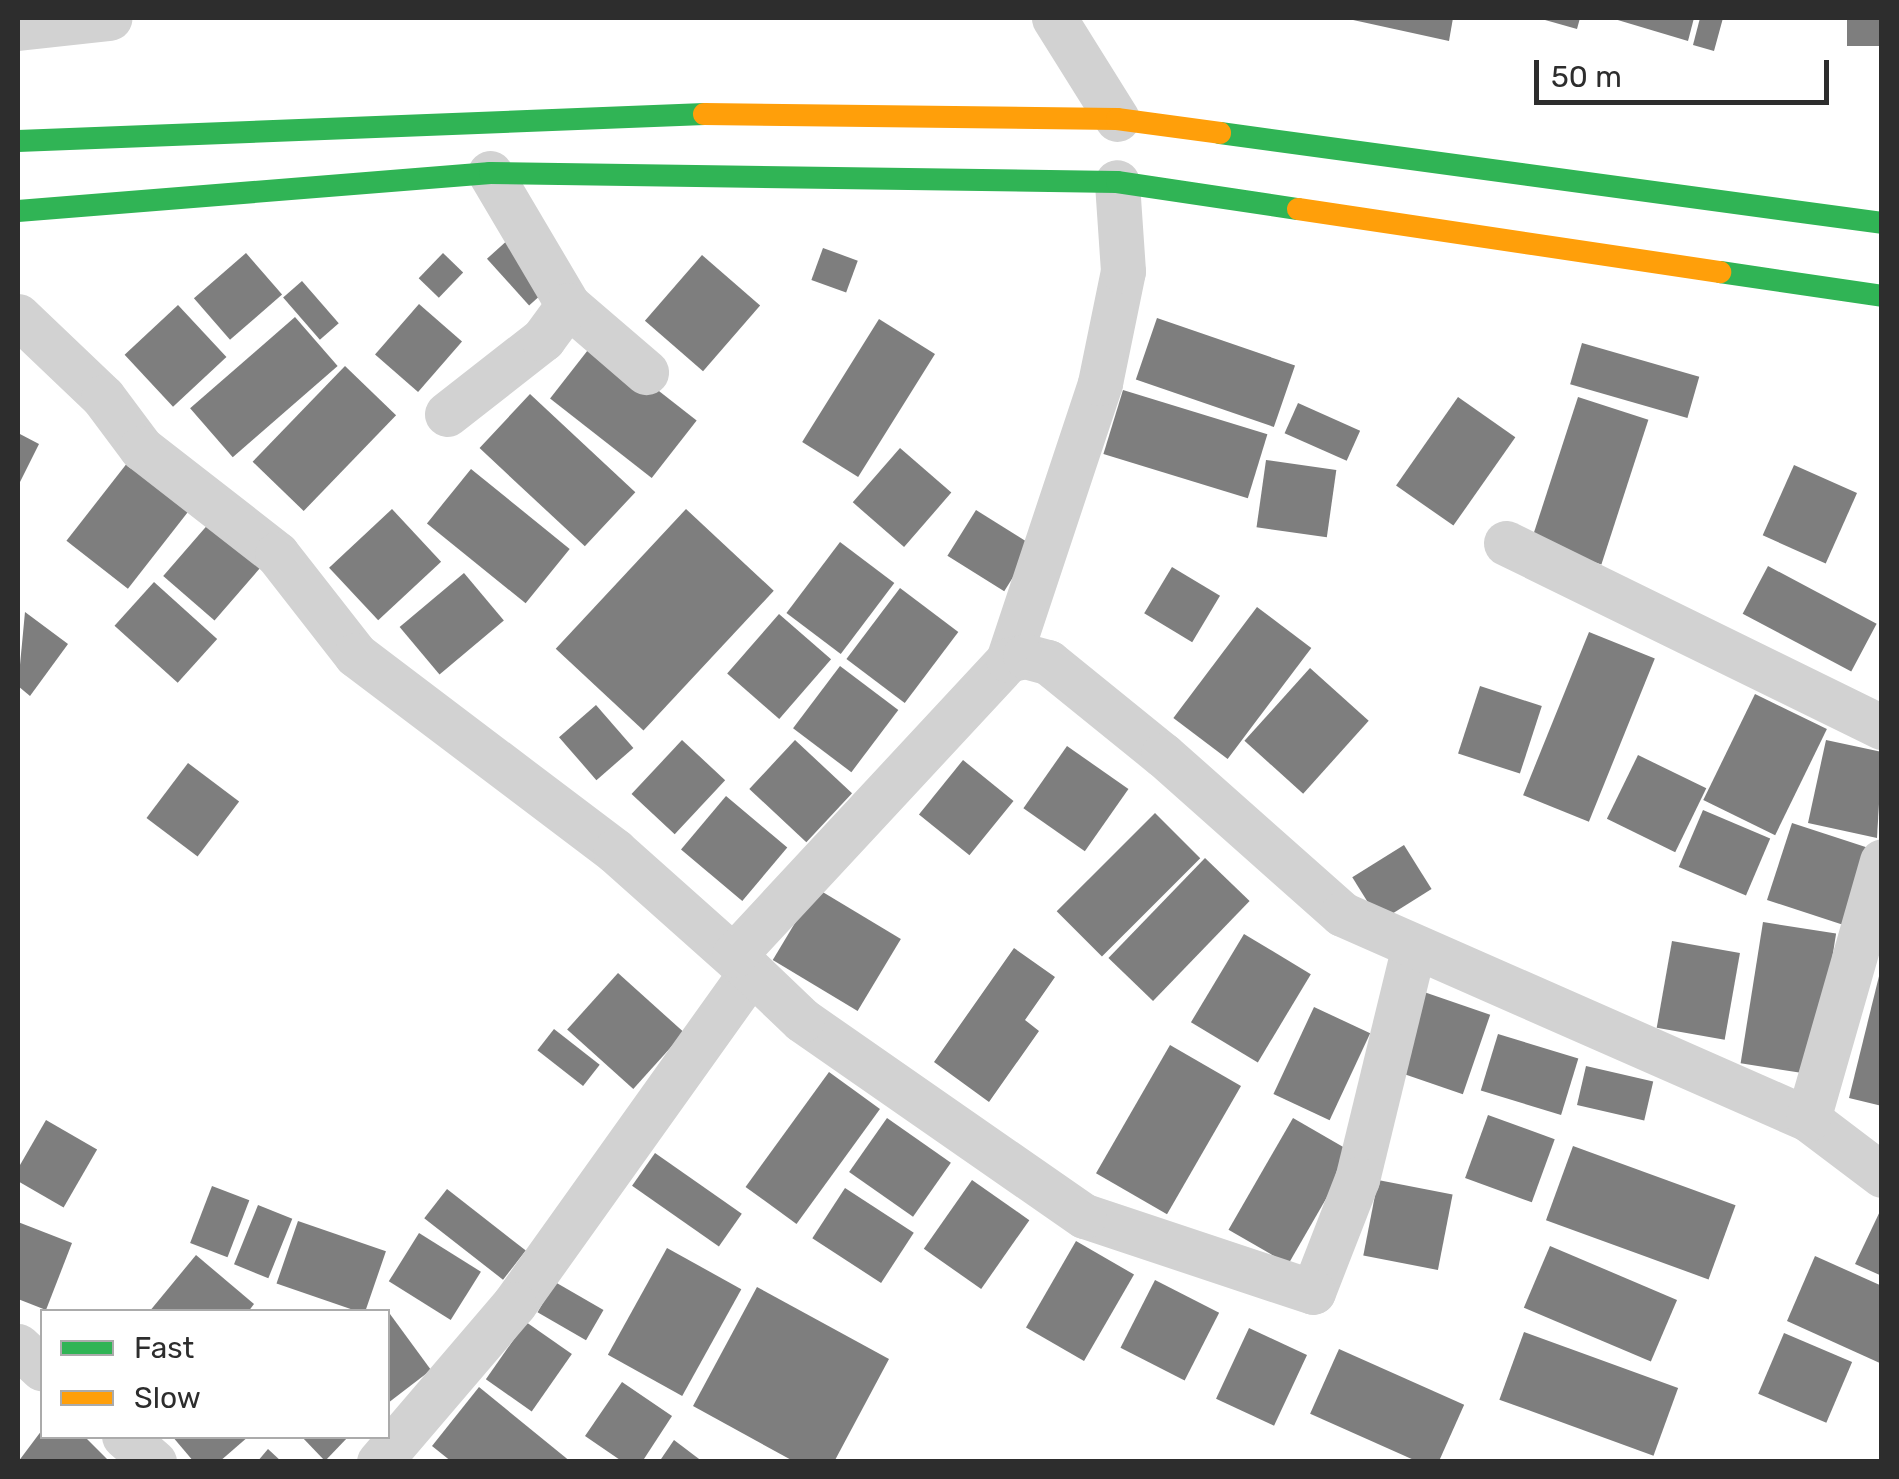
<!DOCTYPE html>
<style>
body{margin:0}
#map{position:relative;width:1899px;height:1479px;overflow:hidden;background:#fff;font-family:Rubik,sans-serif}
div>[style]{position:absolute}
.building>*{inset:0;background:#7e7e7e;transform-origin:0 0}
.street>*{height:45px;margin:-22.5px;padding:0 22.5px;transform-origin:22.5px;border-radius:22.5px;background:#d2d2d2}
.fast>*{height:22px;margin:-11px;padding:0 11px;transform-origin:11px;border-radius:11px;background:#30b455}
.slow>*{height:22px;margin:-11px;padding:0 11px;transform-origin:11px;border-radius:11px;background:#ff9f0a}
span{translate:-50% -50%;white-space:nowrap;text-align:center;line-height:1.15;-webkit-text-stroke:10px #fff;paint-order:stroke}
.frame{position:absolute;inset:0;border:20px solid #2d2d2d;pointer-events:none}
.legend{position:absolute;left:40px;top:1309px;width:350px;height:130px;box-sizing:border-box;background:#fff;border:2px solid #ababab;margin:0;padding:12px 18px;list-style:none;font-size:30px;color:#2d2d2d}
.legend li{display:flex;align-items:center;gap:20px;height:50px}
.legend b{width:50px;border:2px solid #ababab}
.scale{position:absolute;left:1534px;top:60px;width:295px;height:45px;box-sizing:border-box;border:5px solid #2d2d2d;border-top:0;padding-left:12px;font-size:30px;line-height:35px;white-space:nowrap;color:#2d2d2d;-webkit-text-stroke:8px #fff;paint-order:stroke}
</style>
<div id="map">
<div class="building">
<div style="clip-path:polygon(1344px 18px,1453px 18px,1449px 41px)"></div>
<div style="clip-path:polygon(1538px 18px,1580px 18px,1577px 29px)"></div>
<div style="clip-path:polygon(1611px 18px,1694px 18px,1688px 41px)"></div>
<div style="clip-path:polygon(1700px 18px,1723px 18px,1714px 51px,1693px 45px)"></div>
<div style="left:1847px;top:18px;width:35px;height:28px"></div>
<div style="left:510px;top:238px;width:63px;height:31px;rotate:48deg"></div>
<div style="left:823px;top:248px;width:37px;height:34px;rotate:20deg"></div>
<div style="left:246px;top:253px;width:55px;height:69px;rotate:49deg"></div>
<div style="left:443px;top:253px;width:28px;height:35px;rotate:44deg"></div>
<div style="left:702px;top:255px;width:77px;height:87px;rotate:41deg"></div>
<div style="left:302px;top:281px;width:56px;height:25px;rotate:49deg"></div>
<div style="left:419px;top:304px;width:57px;height:67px;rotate:41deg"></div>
<div style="left:178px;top:305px;width:71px;height:73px;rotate:47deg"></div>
<div style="left:295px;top:317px;width:65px;height:139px;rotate:49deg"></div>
<div style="left:1157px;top:318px;width:146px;height:65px;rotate:19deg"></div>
<div style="left:879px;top:319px;width:66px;height:145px;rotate:32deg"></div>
<div style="left:595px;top:341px;width:129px;height:73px;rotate:38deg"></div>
<div style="left:1582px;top:343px;width:122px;height:43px;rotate:16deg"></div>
<div style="left:345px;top:366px;width:71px;height:133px;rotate:44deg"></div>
<div style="left:1123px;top:390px;width:151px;height:67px;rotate:17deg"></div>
<div style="left:530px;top:394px;width:144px;height:74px;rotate:43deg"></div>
<div style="left:1458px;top:397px;width:70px;height:108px;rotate:35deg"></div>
<div style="left:1578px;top:397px;width:74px;height:152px;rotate:18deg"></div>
<div style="left:1298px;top:403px;width:68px;height:33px;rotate:24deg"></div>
<div style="clip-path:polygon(18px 433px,39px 444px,18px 486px)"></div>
<div style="left:900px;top:448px;width:68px;height:72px;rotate:41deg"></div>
<div style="left:1266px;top:460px;width:71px;height:68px;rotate:8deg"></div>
<div style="left:128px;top:462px;width:78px;height:100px;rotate:38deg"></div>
<div style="left:1794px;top:465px;width:69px;height:77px;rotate:24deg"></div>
<div style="left:471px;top:469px;width:127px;height:70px;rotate:39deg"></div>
<div style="left:392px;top:509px;width:72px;height:86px;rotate:47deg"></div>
<div style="left:686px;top:509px;width:120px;height:191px;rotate:43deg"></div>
<div style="left:976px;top:510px;width:67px;height:54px;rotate:32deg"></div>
<div style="left:217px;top:514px;width:68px;height:82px;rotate:41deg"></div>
<div style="left:840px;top:542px;width:68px;height:89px;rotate:37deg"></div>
<div style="left:1768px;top:566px;width:123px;height:54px;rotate:28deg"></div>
<div style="left:1172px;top:567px;width:56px;height:54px;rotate:31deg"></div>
<div style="left:464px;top:573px;width:62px;height:84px;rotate:50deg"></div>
<div style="left:154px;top:582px;width:85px;height:59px;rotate:42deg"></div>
<div style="left:900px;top:588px;width:73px;height:89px;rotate:37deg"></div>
<div style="left:1257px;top:607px;width:68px;height:139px;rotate:37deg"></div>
<div style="clip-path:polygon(25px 612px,68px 644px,30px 696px,18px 686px)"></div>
<div style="left:779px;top:614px;width:69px;height:79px;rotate:41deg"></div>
<div style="left:1589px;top:632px;width:71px;height:176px;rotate:22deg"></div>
<div style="left:840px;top:666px;width:73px;height:78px;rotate:37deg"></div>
<div style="left:1310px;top:668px;width:79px;height:98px;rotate:42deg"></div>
<div style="left:1480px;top:686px;width:65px;height:71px;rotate:18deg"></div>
<div style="left:1755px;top:694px;width:80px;height:118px;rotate:26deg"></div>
<div style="left:596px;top:705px;width:57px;height:49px;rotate:49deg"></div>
<div style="left:682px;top:740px;width:59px;height:74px;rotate:43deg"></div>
<div style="left:795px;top:740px;width:78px;height:67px;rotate:43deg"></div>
<div style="clip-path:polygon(1826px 740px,1882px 752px,1877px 838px,1808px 823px)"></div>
<div style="left:1067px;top:746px;width:75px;height:76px;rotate:35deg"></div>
<div style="left:1638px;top:755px;width:76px;height:71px;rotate:26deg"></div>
<div style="left:963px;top:760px;width:65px;height:70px;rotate:39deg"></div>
<div style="left:188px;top:763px;width:64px;height:69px;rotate:37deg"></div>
<div style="left:726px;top:796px;width:80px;height:70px;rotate:40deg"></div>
<div style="left:1703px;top:810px;width:73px;height:62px;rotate:23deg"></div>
<div style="left:1155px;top:813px;width:64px;height:139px;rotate:45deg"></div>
<div style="left:1792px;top:823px;width:83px;height:81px;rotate:18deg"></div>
<div style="left:1404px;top:845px;width:52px;height:61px;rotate:58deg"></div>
<div style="left:1205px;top:858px;width:62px;height:139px;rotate:44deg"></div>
<div style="left:816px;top:888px;width:99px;height:84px;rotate:31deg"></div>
<div style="left:1763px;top:922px;width:74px;height:143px;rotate:9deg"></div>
<div style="left:1244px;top:934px;width:78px;height:103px;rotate:31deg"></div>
<div style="left:1672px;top:941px;width:69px;height:88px;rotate:10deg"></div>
<div style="clip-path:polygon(1014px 948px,1055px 977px,1025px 1020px,1039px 1031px,989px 1102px,934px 1062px)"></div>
<div style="clip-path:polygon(1882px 964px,1882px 1106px,1849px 1098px)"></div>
<div style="left:618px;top:973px;width:89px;height:76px;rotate:42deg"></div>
<div style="left:1424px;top:992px;width:70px;height:84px;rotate:19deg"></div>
<div style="left:1314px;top:1007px;width:62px;height:96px;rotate:25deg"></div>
<div style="left:554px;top:1029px;width:58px;height:27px;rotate:38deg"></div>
<div style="left:1498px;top:1034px;width:84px;height:59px;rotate:17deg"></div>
<div style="left:1170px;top:1045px;width:82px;height:148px;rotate:30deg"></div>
<div style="left:1586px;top:1066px;width:69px;height:40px;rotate:13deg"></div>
<div style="left:829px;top:1072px;width:63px;height:142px;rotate:36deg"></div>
<div style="left:1488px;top:1115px;width:71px;height:67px;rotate:20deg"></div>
<div style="left:887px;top:1118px;width:78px;height:66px;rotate:35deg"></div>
<div style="left:1293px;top:1118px;width:69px;height:129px;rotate:30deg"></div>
<div style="left:46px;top:1120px;width:59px;height:67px;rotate:30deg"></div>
<div style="left:1573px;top:1146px;width:173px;height:79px;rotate:20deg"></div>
<div style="left:655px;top:1153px;width:106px;height:40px;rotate:35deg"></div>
<div style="left:972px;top:1180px;width:70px;height:84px;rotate:35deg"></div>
<div style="left:1378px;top:1180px;width:76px;height:77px;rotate:11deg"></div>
<div style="left:212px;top:1186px;width:40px;height:61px;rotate:21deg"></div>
<div style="left:845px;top:1188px;width:82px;height:60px;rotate:33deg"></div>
<div style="left:447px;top:1189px;width:100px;height:37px;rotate:38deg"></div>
<div style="left:258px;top:1205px;width:37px;height:64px;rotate:22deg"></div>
<div style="clip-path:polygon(1882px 1207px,1882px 1276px,1855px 1264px)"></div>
<div style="left:298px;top:1221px;width:93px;height:66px;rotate:19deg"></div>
<div style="clip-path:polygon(18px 1222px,72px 1243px,46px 1310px,18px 1299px)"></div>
<div style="left:419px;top:1233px;width:73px;height:57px;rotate:32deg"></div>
<div style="left:1076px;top:1241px;width:67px;height:100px;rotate:30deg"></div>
<div style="left:1550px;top:1246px;width:138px;height:67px;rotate:23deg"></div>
<div style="left:667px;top:1248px;width:85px;height:122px;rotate:29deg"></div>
<div style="clip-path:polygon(196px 1255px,254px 1304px,248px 1312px,149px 1312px)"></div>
<div style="clip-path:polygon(1815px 1256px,1882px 1286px,1882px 1364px,1787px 1321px)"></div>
<div style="left:1155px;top:1280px;width:72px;height:76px;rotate:27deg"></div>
<div style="left:555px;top:1282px;width:56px;height:35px;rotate:30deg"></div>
<div style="clip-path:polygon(757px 1287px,889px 1359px,834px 1462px,795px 1462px,693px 1406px)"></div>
<div style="clip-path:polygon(390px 1314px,431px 1370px,388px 1403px,388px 1316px)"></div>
<div style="left:526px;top:1322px;width:56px;height:70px;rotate:35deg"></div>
<div style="left:1249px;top:1328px;width:64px;height:78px;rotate:25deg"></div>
<div style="left:1524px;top:1332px;width:164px;height:72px;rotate:20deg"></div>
<div style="left:1784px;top:1333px;width:74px;height:66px;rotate:23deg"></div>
<div style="left:1339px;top:1349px;width:137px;height:71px;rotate:24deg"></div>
<div style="clip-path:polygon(622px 1382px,672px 1416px,642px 1462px,623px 1462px,585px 1436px)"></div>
<div style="clip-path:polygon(479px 1387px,571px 1462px,452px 1462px,432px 1446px)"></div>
<div style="clip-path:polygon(42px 1430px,84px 1436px,110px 1462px,18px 1462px)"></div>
<div style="clip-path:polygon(172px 1436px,249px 1436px,219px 1462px,194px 1462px)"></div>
<div style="clip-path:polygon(301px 1436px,349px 1436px,325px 1461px)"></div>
<div style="clip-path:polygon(674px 1440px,703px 1462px,659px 1462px)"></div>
<div style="clip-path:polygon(268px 1449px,282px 1462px,257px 1462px)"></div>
</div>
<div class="street">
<div style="left:1054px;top:18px;width:119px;rotate:58deg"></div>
<div style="left:18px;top:28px;width:92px;rotate:-6.3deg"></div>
<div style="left:490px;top:173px;width:153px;rotate:59.4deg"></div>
<div style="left:568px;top:305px;width:103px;rotate:40.7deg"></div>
<div style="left:18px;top:316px;width:117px;rotate:43.6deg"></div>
<div style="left:103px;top:397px;width:64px;rotate:53.3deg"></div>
<div style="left:141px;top:448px;width:172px;rotate:37.9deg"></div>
<div style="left:277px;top:554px;width:128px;rotate:52deg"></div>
<div style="left:356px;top:655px;width:325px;rotate:37.1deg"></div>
<div style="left:615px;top:851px;width:182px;rotate:41.7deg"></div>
<div style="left:751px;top:972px;width:408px;rotate:125.5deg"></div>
<div style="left:514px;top:1304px;width:208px;rotate:130.5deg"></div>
<div style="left:447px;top:414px;width:122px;rotate:-38deg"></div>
<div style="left:543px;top:339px;width:42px;rotate:-53.7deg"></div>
<div style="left:1506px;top:543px;width:419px;rotate:26.1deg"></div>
<div style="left:1008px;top:660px;width:292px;rotate:-71.6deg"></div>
<div style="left:1100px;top:383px;width:114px;rotate:-78.4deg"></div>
<div style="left:1123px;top:271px;width:89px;rotate:-93.9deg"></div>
<div style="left:1413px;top:950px;width:236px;rotate:103.7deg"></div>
<div style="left:1357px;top:1179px;width:121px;rotate:111.3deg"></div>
<div style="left:1313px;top:1292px;width:241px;rotate:-161.6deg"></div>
<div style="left:1084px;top:1216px;width:343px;rotate:-145.2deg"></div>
<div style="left:802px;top:1020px;width:94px;rotate:-136.3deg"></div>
<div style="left:734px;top:955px;width:403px;rotate:-47.1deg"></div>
<div style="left:1008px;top:660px;width:17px;rotate:-13deg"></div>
<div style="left:1025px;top:656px;width:24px;rotate:15deg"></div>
<div style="left:1048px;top:662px;width:148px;rotate:39deg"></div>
<div style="left:1163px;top:755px;width:239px;rotate:41.6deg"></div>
<div style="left:1342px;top:914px;width:509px;rotate:23.75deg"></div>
<div style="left:1808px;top:1119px;width:93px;rotate:37.1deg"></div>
<div style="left:1808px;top:1119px;width:268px;rotate:-74deg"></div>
<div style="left:18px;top:1346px;width:33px;rotate:43deg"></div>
<div style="left:124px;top:1436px;width:40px;rotate:41deg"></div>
</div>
<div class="fast">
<div style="left:1220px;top:133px;width:668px;rotate:7.74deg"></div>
<div style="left:18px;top:141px;width:687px;rotate:-2.25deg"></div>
<div style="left:18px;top:211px;width:474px;rotate:-4.6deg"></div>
<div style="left:490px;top:173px;width:627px;rotate:0.82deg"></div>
<div style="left:1117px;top:182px;width:183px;rotate:8.5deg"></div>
<div style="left:1720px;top:272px;width:164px;rotate:8.4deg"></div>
</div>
<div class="slow">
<div style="left:704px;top:114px;width:413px;rotate:0.7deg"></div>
<div style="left:1117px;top:119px;width:104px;rotate:7.7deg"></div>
<div style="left:1298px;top:209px;width:427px;rotate:8.5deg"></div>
</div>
<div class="frame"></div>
<ul class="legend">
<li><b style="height:12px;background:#30b455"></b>Fast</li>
<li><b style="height:12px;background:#ff9f0a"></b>Slow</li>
</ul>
<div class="scale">50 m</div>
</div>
